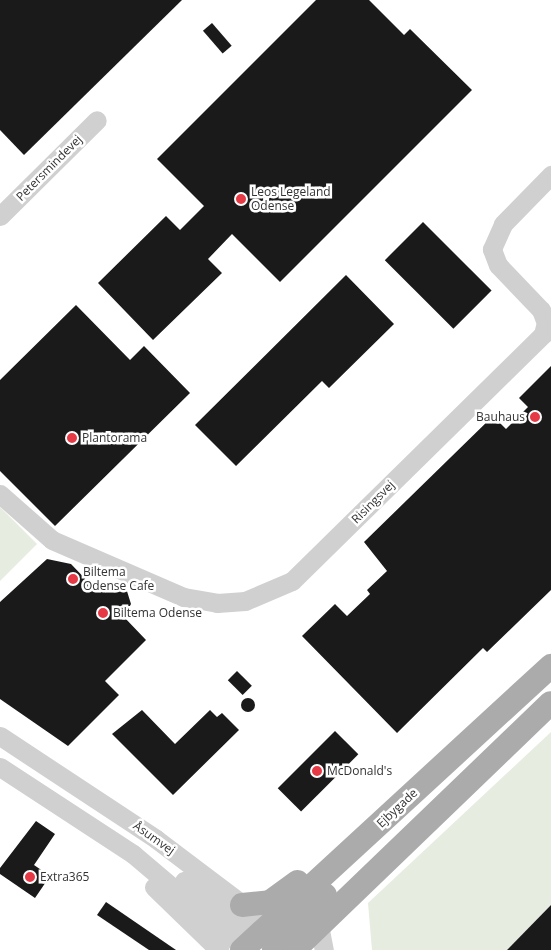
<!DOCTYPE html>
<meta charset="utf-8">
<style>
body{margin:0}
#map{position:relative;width:551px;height:950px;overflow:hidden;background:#fff;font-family:"Open Sans",sans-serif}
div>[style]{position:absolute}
.green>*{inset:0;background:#e6ecdf}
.building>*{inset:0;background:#1a1a1a;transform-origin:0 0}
.round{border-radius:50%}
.minor>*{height:19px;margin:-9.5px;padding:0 9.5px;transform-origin:9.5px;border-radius:9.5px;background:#d0d0d0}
.major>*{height:24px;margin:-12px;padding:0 12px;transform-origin:12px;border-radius:12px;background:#ababab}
.dots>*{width:14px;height:14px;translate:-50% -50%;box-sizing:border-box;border:2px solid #fff;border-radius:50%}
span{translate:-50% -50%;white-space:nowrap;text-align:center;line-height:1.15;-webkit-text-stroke:5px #fff;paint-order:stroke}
.street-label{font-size:12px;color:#333}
.poi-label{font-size:12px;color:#333}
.left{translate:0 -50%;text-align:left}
.right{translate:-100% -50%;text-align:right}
</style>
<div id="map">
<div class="green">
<div style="clip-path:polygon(0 507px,37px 544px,0 581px)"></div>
<div style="clip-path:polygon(551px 732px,551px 905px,507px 950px,372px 950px,368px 903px)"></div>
</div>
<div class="building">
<div style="clip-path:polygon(0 0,182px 0,24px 155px,0 130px)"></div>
<div style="clip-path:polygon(316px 0,369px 0,404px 35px,410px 29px,472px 90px,280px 282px,232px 234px,208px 259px,222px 273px,153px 340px,98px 283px,166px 216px,180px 230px,204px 206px,157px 159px)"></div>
<div style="left:212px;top:23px;width:30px;height:12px;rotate:49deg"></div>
<div style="left:423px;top:222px;width:97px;height:54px;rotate:45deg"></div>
<div style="clip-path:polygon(346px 275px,394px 324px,329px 388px,322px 381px,236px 466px,195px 425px)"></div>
<div style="clip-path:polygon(76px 305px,130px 360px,144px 346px,190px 393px,55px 526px,0 471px,0 380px)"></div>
<div style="clip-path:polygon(551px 366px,551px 590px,487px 652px,483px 648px,397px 733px,302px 636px,335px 604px,347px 616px,370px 594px,367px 590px,387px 571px,364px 542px,493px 416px,506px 429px,528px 407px,519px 398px)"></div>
<div style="clip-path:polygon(47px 559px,71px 564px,95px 589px,111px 582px,126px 588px,131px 604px,124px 617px,146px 640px,105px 681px,119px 695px,68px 746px,0 699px,0 602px)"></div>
<div style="left:237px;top:671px;width:21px;height:13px;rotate:45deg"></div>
<div class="round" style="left:241px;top:698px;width:14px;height:14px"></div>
<div style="clip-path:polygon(142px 710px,175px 744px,210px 710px,217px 717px,222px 713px,239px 730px,173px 795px,112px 734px)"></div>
<div style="left:335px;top:731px;width:33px;height:81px;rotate:45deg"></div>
<div style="clip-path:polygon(36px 821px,55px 834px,34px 865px,50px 876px,35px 898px,0 874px,0 868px)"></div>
<div style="clip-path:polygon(106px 902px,176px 950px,149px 950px,97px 915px)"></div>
<div style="clip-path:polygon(551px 905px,551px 950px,507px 950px)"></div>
</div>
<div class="minor">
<div style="left:0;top:216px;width:136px;rotate:-44.7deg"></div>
<div style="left:0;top:494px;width:69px;rotate:41.5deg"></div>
<div style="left:52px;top:540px;width:144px;rotate:23.4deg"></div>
<div style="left:184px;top:597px;width:34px;rotate:10deg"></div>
<div style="left:217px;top:603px;width:28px;rotate:-4deg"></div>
<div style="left:245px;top:601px;width:51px;rotate:-23.1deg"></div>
<div style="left:292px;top:581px;width:352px;rotate:-44.5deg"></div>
<div style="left:543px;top:334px;width:11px;rotate:-75deg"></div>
<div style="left:546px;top:323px;width:14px;rotate:-111deg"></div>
<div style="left:541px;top:310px;width:62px;rotate:-133.7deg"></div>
<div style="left:498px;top:265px;width:17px;rotate:-111deg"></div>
<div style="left:492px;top:249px;width:27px;rotate:-66deg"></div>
<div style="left:503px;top:224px;width:69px;rotate:-45.6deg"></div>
<div style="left:0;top:736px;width:187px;rotate:33.4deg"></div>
<div style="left:156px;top:839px;width:154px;rotate:37.1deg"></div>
<div style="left:0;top:767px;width:159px;rotate:33.2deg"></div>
<div style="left:133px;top:854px;width:148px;rotate:40.3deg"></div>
<div style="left:184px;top:881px;width:105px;rotate:35.7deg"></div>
<div style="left:154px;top:887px;width:91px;rotate:44.1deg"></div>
<div style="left:319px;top:925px;width:25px;rotate:79deg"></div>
</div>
<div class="major">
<div style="left:242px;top:905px;width:28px;rotate:-6deg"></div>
<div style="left:270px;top:902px;width:34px;rotate:-36deg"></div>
<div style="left:242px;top:950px;width:420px;rotate:-42.6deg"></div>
<div style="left:274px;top:950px;width:75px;rotate:-47.2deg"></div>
<div style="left:294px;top:950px;width:356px;rotate:-43.9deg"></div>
</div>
<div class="dots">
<div style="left:241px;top:199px;background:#e63946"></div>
<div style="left:535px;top:417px;background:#e63946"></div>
<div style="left:72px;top:438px;background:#e63946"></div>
<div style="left:73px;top:579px;background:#e63946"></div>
<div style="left:103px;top:613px;background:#e63946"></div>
<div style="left:317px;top:771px;background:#e63946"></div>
<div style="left:30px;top:877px;background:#e63946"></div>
</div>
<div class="street-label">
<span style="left:49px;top:168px;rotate:-45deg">Petersmindevej</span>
<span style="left:373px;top:502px;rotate:-45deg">Risingsvej</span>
<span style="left:397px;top:808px;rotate:-43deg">Ejbygade</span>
<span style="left:154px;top:838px;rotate:35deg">Åsumvej</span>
</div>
<div class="poi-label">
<span class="left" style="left:251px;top:199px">Leos Legeland<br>Odense</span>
<span class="right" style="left:525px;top:417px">Bauhaus</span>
<span class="left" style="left:82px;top:438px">Plantorama</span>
<span class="left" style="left:83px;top:579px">Biltema<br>Odense Cafe</span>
<span class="left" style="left:113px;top:613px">Biltema Odense</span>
<span class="left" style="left:327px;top:771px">McDonald's</span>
<span class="left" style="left:40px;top:877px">Extra365</span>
</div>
</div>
